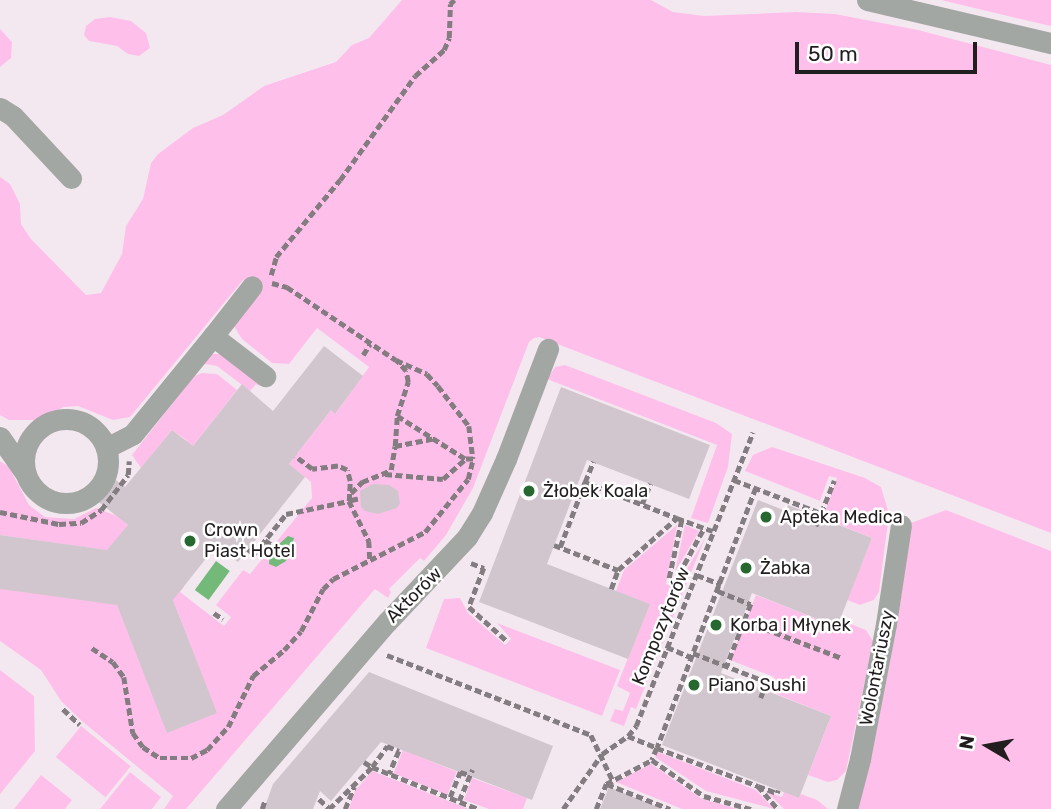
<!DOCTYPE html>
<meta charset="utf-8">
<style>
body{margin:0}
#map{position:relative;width:1051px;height:809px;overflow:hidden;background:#f4e8f0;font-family:Rubik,sans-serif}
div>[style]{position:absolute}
.green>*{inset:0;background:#fec0ea;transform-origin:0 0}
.water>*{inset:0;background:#73b97a;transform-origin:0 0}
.building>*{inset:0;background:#d2c6ce}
.path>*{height:4.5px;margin-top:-2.25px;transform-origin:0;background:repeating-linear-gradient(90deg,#837c80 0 7px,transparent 0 10.5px)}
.minor>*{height:21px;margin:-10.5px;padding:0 10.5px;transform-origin:10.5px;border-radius:10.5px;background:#a3a7a3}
.minor>.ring{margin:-10.5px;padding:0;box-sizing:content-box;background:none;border:21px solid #a3a7a3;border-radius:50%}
.dots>*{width:19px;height:19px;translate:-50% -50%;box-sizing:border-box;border:4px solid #fff;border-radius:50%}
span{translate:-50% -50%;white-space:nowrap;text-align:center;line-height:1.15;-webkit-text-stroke:5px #fff;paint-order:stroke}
.poi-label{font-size:18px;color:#221e20}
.left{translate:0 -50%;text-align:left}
.street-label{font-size:18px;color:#221e20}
.north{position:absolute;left:953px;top:711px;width:70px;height:70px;-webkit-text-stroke:5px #fff;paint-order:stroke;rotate:280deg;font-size:19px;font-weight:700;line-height:28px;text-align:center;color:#221e20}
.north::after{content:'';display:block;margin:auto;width:24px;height:32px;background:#221e20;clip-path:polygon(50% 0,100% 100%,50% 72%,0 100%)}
.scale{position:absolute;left:795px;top:42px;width:182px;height:32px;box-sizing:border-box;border:4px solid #221e20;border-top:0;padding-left:9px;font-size:21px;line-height:24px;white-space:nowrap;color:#221e20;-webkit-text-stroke:5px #fff;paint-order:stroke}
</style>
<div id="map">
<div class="green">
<div style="clip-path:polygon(402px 0,651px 0,673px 12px,704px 16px,796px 12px,835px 14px,918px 30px,1051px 65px,1051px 533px,539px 337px,534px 338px,529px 342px,473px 488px,446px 535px,424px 561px,420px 558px,389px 589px,391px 592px,388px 598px,375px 589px,186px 809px,164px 809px,173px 796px,83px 722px,61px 701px,41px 670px,0 641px,0 589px,110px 594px,129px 610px,167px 732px,216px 713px,172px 597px,172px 578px,184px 587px,180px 592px,224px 626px,231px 617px,216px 605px,243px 570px,250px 574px,312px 498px,311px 482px,289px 464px,331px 410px,336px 413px,369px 367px,317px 328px,289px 364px,272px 363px,242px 339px,235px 328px,234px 322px,256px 289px,243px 280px,130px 417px,113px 420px,78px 406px,64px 407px,36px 420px,9px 420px,0 415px,0 177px,10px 184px,20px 204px,21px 224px,31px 239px,86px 295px,101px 293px,122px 254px,126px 226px,143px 199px,151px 163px,158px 154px,193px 128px,223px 115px,264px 86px,336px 62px,352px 45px,369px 38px)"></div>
<div style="clip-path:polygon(941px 0,1051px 0,1051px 26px,1012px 17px)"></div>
<div style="clip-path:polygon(110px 17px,131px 21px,146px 33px,150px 48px,139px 56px,128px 54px,117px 46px,89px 41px,84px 35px,86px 26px,95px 19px)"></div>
<div style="clip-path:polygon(0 29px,12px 42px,11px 58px,0 67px)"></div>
<div style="clip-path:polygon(207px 354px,222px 354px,260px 382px,259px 386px,256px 384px,250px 391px,217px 366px,205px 364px,199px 368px)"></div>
<div style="clip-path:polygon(565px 365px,716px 423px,732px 434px,728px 467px,708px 523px,691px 518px,717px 445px,547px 379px,555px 367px)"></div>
<div style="clip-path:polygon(202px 373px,217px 374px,237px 390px,189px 451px,186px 440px,172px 430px,141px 468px,132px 455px,194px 376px)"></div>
<div style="clip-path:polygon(772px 447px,865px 478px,881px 487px,889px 514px,879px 592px,874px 600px,860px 605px,847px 600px,872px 538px,823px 518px,837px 478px,829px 476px,820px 501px,745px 471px,753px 455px)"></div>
<div style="clip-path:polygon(0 461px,9px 467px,29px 505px,45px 517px,74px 519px,96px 508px,117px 516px,128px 525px,111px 551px,0 535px)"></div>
<div style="clip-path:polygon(946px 510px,1051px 551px,1051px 809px,858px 809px,873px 750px,899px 612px,911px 523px)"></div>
<div style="clip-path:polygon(677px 525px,666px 584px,676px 588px,705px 538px,636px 709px,631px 707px,624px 726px,610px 721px,615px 709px,623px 711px,630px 693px,617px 686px,649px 604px,616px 591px,624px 570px)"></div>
<div style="clip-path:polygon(685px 525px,699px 531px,675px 572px)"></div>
<div style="clip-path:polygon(756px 595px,837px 627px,840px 620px,866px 630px,873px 641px,846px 771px,837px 780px,828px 782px,808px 775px,831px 716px,769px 691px,774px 677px,730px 660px)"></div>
<div style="clip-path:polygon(460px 598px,468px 613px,505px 645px,511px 639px,497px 623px,620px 670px,602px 716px,426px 648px,444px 599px)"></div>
<div style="clip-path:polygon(0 670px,34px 696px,35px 751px,0 794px)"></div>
<div style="left:81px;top:726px;width:64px;height:40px;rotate:39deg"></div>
<div style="left:403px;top:750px;width:58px;height:25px;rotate:22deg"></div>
<div style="clip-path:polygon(658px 752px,756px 790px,774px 809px,706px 791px,655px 757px)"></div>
<div style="clip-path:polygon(651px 764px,702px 799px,738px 809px,682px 809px,616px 782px)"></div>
<div style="clip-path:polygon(372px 771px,469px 809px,349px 809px,355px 791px)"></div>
<div style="clip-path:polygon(130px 772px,161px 797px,152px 809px,100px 809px)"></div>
<div style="clip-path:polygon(41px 775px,72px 800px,65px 809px,14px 809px)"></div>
<div style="clip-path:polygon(472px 778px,527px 798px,523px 809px,489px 809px,464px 800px)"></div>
<div style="clip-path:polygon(767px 792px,782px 797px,784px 792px,799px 798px,801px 794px,817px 800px,828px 809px,784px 809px)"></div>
</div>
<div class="water">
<div style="clip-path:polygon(288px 536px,294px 538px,293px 542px,286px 561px,276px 567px,269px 564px,270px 552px)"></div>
<div style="left:216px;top:561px;width:17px;height:36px;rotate:36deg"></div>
</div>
<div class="building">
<div style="clip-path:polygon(324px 346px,363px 376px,335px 414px,331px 410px,289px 464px,305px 477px,238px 562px,216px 546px,173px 600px,217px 713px,167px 733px,117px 605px,0 589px,0 535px,107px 550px,128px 525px,91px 496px,108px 474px,125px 487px,172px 430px,193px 446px,242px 384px,273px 411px)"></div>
<div style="clip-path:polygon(561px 387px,710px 445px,689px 499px,587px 460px,547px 564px,650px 604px,628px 659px,479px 602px)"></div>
<div style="clip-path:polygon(373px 484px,389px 485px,398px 491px,400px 503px,397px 508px,378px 514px,365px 511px,361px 507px,360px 491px)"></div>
<div style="clip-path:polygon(758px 500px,786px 511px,788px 505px,872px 538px,837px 627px,752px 593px,721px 673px,831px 716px,799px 798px,662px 745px)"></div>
<div style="clip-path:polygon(369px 672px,553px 746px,532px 800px,381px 742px,331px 801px,320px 791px,313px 809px,264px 809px,273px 784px)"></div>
<div style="clip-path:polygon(609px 787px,661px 808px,661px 809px,600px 809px)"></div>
</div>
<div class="path">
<div style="left:271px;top:275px;width:19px;rotate:-74deg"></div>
<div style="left:276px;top:257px;width:100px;rotate:-50.3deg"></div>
<div style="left:340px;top:180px;width:128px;rotate:-54.2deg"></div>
<div style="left:415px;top:76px;width:39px;rotate:-42deg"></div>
<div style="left:444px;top:50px;width:13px;rotate:-67deg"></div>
<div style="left:449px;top:38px;width:34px;rotate:-88deg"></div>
<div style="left:450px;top:4px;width:6px;rotate:-45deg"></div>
<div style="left:272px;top:283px;width:16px;rotate:15deg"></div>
<div style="left:287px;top:287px;width:131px;rotate:33.8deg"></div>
<div style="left:363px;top:355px;width:13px;rotate:-58deg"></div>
<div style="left:395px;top:446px;width:30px;rotate:-86deg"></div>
<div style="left:397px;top:416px;width:36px;rotate:-72deg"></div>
<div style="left:408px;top:382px;width:11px;rotate:-100deg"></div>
<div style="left:406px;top:371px;width:15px;rotate:-132deg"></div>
<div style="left:396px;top:360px;width:34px;rotate:24deg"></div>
<div style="left:427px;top:374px;width:16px;rotate:47deg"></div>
<div style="left:438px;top:386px;width:51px;rotate:52.2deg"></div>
<div style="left:469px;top:426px;width:33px;rotate:83deg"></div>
<div style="left:385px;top:474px;width:58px;rotate:4.9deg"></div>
<div style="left:443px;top:479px;width:30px;rotate:-42deg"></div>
<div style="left:465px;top:459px;width:80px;rotate:-147.7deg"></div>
<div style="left:734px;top:480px;width:93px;rotate:20.8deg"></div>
<div style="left:821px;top:513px;width:14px;rotate:111deg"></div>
<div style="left:585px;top:482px;width:22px;rotate:-68deg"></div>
<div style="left:756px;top:488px;width:278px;rotate:110.8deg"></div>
<div style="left:657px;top:748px;width:108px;rotate:20.6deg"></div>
<div style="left:758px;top:786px;width:30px;rotate:49deg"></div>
<div style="left:351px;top:493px;width:16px;rotate:-45deg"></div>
<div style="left:362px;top:482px;width:31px;rotate:-22deg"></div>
<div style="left:391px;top:470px;width:24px;rotate:-81deg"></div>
<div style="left:395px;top:446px;width:38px;rotate:-11deg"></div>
<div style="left:358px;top:499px;width:9px;rotate:167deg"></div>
<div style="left:349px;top:501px;width:45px;rotate:63.4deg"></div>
<div style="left:369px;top:541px;width:19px;rotate:87deg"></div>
<div style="left:370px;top:560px;width:62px;rotate:-27deg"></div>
<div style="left:425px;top:532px;width:68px;rotate:-50.9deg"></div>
<div style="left:468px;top:479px;width:21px;rotate:-76deg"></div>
<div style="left:473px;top:459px;width:8px;rotate:180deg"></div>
<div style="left:642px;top:504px;width:22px;rotate:-68deg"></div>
<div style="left:0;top:512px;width:60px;rotate:11.5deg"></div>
<div style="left:59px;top:524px;width:22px;rotate:-3deg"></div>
<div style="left:81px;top:523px;width:24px;rotate:-33deg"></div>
<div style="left:101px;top:510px;width:44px;rotate:-52.4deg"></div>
<div style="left:128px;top:475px;width:14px;rotate:-86deg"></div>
<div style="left:821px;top:513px;width:35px;rotate:-68deg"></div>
<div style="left:682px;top:520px;width:61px;rotate:102.2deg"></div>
<div style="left:669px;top:580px;width:6px;rotate:31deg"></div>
<div style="left:674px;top:583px;width:63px;rotate:-61.4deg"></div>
<div style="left:265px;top:540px;width:14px;rotate:36deg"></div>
<div style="left:554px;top:545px;width:69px;rotate:21.3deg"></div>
<div style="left:618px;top:570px;width:79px;rotate:-41.4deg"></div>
<div style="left:677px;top:518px;width:38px;rotate:20deg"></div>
<div style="left:560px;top:547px;width:70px;rotate:-69deg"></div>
<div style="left:585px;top:482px;width:99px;rotate:21.4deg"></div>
<div style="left:248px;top:549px;width:8px;rotate:40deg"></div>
<div style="left:254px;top:554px;width:51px;rotate:-51.3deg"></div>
<div style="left:286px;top:514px;width:64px;rotate:-11.7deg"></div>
<div style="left:349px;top:501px;width:20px;rotate:-87deg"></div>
<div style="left:350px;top:481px;width:11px;rotate:-105deg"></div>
<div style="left:347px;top:470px;width:10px;rotate:-156deg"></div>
<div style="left:338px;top:466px;width:26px;rotate:173deg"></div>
<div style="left:312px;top:469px;width:21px;rotate:-143deg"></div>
<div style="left:471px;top:563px;width:14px;rotate:21deg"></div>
<div style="left:484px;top:568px;width:42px;rotate:111deg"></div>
<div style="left:469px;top:607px;width:52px;rotate:41.9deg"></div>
<div style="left:697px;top:575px;width:26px;rotate:21deg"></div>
<div style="left:611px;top:589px;width:20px;rotate:-70deg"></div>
<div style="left:718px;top:591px;width:35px;rotate:22deg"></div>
<div style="left:751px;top:604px;width:66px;rotate:111.2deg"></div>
<div style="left:214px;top:613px;width:11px;rotate:34deg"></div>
<div style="left:745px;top:621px;width:104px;rotate:20.9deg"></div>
<div style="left:667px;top:647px;width:26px;rotate:23deg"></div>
<div style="left:92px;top:648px;width:25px;rotate:34deg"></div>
<div style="left:113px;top:662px;width:19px;rotate:54deg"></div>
<div style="left:124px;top:677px;width:57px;rotate:80.9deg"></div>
<div style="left:133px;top:733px;width:17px;rotate:54deg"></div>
<div style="left:143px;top:747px;width:20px;rotate:33deg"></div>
<div style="left:160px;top:758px;width:31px"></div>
<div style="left:191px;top:758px;width:18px;rotate:-27deg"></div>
<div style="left:207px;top:750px;width:31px;rotate:-48deg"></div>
<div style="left:228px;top:727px;width:57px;rotate:-63.9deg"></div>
<div style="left:253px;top:676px;width:40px;rotate:-40deg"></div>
<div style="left:284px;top:650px;width:25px;rotate:-48deg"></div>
<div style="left:301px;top:631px;width:47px;rotate:-62.4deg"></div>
<div style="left:323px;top:589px;width:14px;rotate:-45deg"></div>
<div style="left:333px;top:579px;width:42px;rotate:-27.2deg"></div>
<div style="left:693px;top:653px;width:79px;rotate:21.4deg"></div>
<div style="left:767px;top:682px;width:17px;rotate:111deg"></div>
<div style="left:387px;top:655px;width:219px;rotate:21.4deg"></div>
<div style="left:591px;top:735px;width:51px;rotate:64.4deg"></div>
<div style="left:63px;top:709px;width:23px;rotate:43deg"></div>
<div style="left:628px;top:736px;width:31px;rotate:22deg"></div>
<div style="left:657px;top:748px;width:13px;rotate:113deg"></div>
<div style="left:364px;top:762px;width:9px;rotate:32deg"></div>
<div style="left:372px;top:767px;width:26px;rotate:-54deg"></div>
<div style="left:387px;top:746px;width:13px;rotate:23deg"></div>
<div style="left:399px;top:751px;width:25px;rotate:113deg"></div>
<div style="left:607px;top:784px;width:68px;rotate:21.6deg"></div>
<div style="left:758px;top:786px;width:20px;rotate:20deg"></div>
<div style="left:777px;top:793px;width:3px;rotate:-72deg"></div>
<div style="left:450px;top:797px;width:27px;rotate:-68deg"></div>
<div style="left:460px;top:772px;width:10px;rotate:17deg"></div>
<div style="left:319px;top:799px;width:13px;rotate:42deg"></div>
<div style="left:459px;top:801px;width:34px;rotate:-67deg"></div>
<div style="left:262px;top:809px;width:9px;rotate:-72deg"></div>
<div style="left:329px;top:809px;width:60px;rotate:-44.3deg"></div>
<div style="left:372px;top:767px;width:114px;rotate:21.6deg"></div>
<div style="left:345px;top:809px;width:24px;rotate:-68deg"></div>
<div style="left:563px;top:809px;width:67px;rotate:-54.7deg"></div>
<div style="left:602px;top:754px;width:32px;rotate:-35deg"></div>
<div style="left:628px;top:736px;width:13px;rotate:-51deg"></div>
<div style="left:636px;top:726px;width:316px;rotate:-68.3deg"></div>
<div style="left:596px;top:809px;width:27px;rotate:-68deg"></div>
<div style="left:606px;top:784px;width:52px;rotate:-27.6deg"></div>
<div style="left:652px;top:760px;width:63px;rotate:34.7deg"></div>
<div style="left:704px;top:796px;width:49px;rotate:15.5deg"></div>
</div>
<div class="minor">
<div style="left:867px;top:0;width:189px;rotate:13.2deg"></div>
<div style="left:0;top:108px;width:15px;rotate:32deg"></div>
<div style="left:13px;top:116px;width:85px;rotate:46.9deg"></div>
<div style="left:213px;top:336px;width:63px;rotate:-52deg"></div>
<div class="ring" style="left:24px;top:419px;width:63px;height:63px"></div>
<div style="left:0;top:437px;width:44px;rotate:55.2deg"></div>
<div style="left:106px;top:448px;width:30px;rotate:-27deg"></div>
<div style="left:133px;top:434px;width:127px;rotate:-50.8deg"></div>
<div style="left:213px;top:336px;width:66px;rotate:37.6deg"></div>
<div style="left:226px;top:809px;width:247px;rotate:-49.3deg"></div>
<div style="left:387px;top:622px;width:117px;rotate:-46.7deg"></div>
<div style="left:467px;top:537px;width:28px;rotate:-58deg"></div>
<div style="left:482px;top:513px;width:59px;rotate:-66deg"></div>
<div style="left:506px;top:459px;width:118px;rotate:-69.1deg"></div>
<div style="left:847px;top:809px;width:52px;rotate:-75.4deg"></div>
<div style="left:860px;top:759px;width:137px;rotate:-79.1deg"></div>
<div style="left:886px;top:624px;width:100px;rotate:-81.4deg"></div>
</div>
<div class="dots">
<div style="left:529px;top:491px;background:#276831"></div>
<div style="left:766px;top:517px;background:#276831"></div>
<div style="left:190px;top:541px;background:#276831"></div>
<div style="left:746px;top:568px;background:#276831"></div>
<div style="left:716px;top:625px;background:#276831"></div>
<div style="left:694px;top:685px;background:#276831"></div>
</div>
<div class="poi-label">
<span class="left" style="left:543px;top:491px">Żłobek Koala</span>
<span class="left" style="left:780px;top:517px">Apteka Medica</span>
<span class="left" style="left:204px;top:541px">Crown<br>Piast Hotel</span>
<span class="left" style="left:760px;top:568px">Żabka</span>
<span class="left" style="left:730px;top:625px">Korba i Młynek</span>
<span class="left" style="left:708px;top:685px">Piano Sushi</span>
</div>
<div class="street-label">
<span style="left:414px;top:595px;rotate:-45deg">Aktorów</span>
<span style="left:661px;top:626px;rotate:-68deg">Kompozytorów</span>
<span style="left:877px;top:668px;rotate:-79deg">Wolontariuszy</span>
</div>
<div class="north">N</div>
<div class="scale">50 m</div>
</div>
